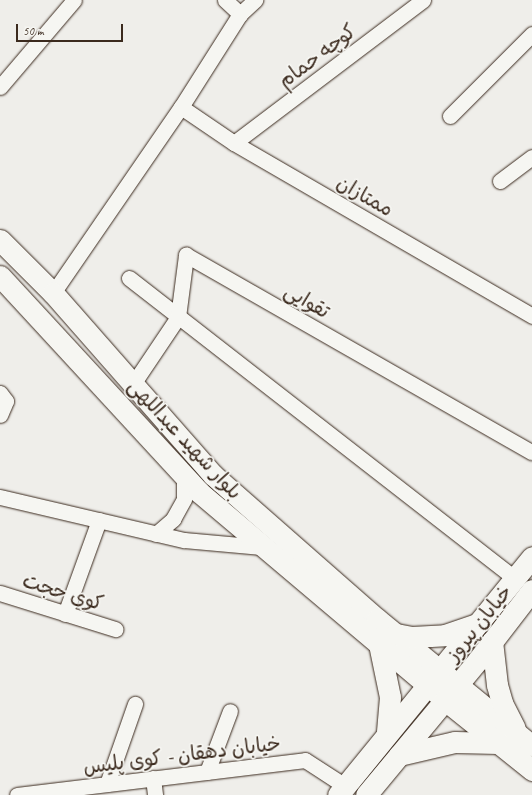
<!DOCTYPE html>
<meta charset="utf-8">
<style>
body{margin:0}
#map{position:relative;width:532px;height:795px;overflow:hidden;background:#efeeea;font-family:Caveat,"Playpen Sans Arabic",sans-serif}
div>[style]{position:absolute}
.roads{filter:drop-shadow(0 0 1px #3b2a1e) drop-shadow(0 0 1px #3b2a1e)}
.minor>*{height:15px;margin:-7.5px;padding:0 7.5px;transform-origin:7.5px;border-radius:7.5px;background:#f6f6f2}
.secondary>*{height:21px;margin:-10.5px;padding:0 10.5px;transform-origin:10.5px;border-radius:10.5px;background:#f6f6f2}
span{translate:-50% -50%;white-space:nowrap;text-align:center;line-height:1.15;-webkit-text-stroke:3.5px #f6f6f2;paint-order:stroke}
.street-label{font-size:20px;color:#3b2a1e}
.scale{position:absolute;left:16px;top:24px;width:107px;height:18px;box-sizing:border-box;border:2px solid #3b2a1e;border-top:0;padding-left:5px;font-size:12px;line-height:14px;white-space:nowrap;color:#3b2a1e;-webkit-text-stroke:3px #f6f6f2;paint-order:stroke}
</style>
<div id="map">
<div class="roads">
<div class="minor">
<div style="left:225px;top:0;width:21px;rotate:43deg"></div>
<div style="left:0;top:87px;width:114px;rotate:-49.6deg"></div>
<div style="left:181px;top:107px;width:64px;rotate:34.2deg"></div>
<div style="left:234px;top:143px;width:345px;rotate:30.1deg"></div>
<div style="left:450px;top:116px;width:116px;rotate:-45deg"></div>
<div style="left:234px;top:143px;width:237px;rotate:-37.1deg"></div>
<div style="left:500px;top:181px;width:40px;rotate:-37deg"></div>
<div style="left:129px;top:278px;width:489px;rotate:37.9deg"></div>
<div style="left:53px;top:293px;width:226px;rotate:-55.5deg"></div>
<div style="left:181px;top:107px;width:110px;rotate:-57.6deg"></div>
<div style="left:240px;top:14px;width:21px;rotate:-43deg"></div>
<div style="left:133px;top:384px;width:81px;rotate:-56.1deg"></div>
<div style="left:178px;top:317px;width:63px;rotate:-82.6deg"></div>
<div style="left:186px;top:255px;width:398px;rotate:29.7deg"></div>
<div style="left:0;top:393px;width:10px;rotate:53deg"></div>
<div style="left:6px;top:401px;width:15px;rotate:113deg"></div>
<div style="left:0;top:497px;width:189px;rotate:13.2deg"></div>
<div style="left:184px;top:540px;width:78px;rotate:5.1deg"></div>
<div style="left:156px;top:534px;width:23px;rotate:-41deg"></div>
<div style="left:173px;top:519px;width:23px;rotate:-61deg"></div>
<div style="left:184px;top:499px;width:23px;rotate:-90deg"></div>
<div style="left:0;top:593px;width:121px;rotate:17.4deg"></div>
<div style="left:65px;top:614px;width:100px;rotate:-70.1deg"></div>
<div style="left:207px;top:772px;width:65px;rotate:-69.3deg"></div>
<div style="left:153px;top:778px;width:17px;rotate:83deg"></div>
<div style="left:107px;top:784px;width:85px;rotate:-70.7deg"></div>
<div style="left:17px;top:795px;width:290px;rotate:-6.9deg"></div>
<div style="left:305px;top:760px;width:48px;rotate:33deg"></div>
</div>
<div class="secondary">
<div style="left:0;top:240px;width:75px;rotate:45deg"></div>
<div style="left:53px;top:293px;width:242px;rotate:48.7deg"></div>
<div style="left:213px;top:475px;width:218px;rotate:41.3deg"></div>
<div style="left:377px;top:619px;width:200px;rotate:39.3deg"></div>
<div style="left:0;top:276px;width:294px;rotate:47.3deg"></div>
<div style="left:199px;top:492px;width:322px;rotate:40.2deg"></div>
<div style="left:445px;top:700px;width:112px;rotate:38.8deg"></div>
<div style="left:396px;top:634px;width:16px;rotate:11deg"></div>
<div style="left:412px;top:637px;width:33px;rotate:-3deg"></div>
<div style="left:445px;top:635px;width:34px;rotate:-19deg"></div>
<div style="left:492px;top:641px;width:44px;rotate:83.5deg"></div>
<div style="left:497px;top:685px;width:19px;rotate:74deg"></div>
<div style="left:502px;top:703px;width:28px;rotate:63deg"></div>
<div style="left:379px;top:644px;width:54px;rotate:78.3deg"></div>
<div style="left:390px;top:697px;width:38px;rotate:95deg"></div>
<div style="left:399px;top:755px;width:57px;rotate:-13.1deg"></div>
<div style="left:455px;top:742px;width:43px;rotate:1.3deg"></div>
<div style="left:338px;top:795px;width:307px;rotate:-50.8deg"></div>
<div style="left:366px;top:795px;width:175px;rotate:-50.3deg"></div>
<div style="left:478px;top:660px;width:88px;rotate:-52.4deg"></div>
</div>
</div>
<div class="street-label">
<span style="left:317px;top:56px;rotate:-37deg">کوچه حمام</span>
<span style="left:365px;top:196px;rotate:30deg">ممتازان</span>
<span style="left:307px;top:301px;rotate:30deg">تقوایی</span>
<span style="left:185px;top:439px;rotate:47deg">بلوار شهید عبداللهی</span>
<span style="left:63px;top:592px;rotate:17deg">کوی حجت</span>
<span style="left:479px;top:623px;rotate:-51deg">خیابان پیروز</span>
<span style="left:182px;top:755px;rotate:-7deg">خیابان دهقان - کوی پلیس</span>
</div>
<div class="scale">50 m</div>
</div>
